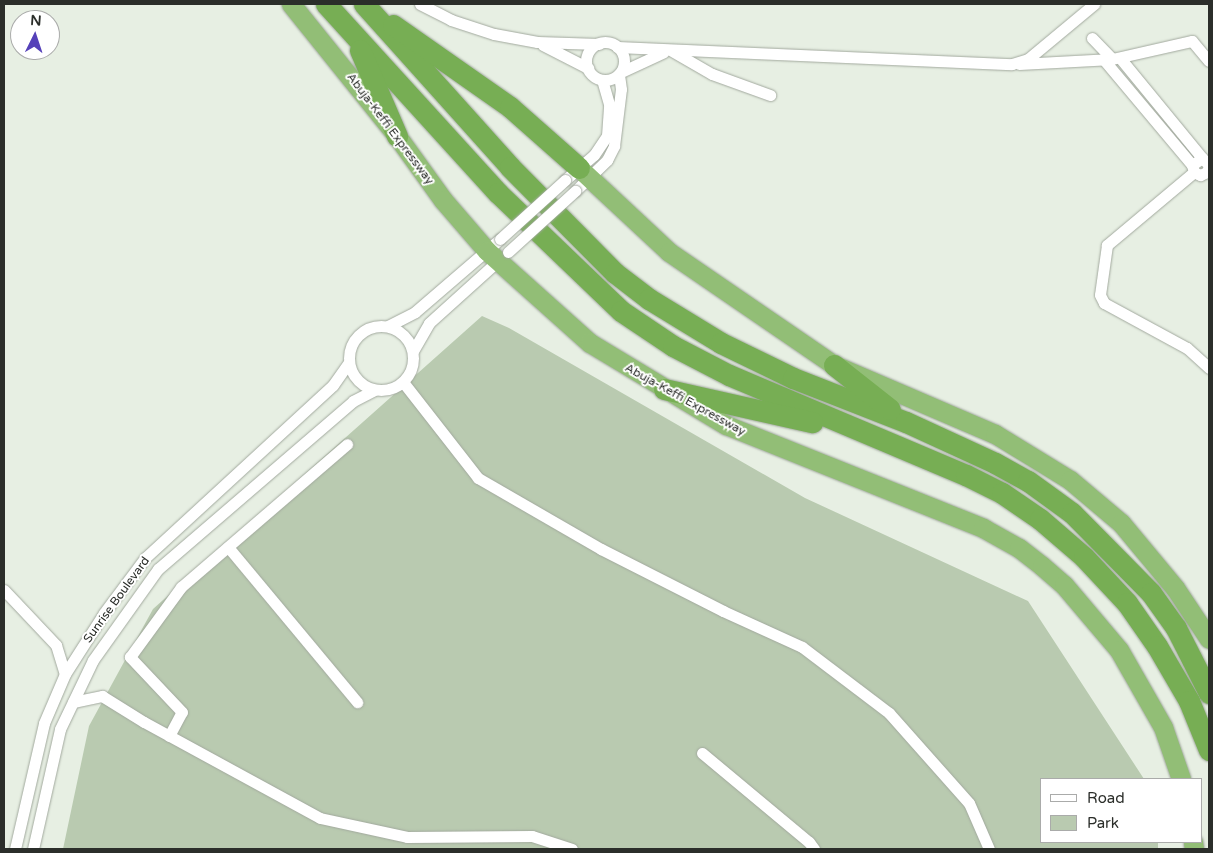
<!DOCTYPE html>
<style>
body{margin:0}
#map{position:relative;width:1213px;height:853px;overflow:hidden;background:#e7efe3;font-family:"Varela Round",sans-serif}
div>[style]{position:absolute}
.green>*{inset:0;background:#b9cab0}
.roads{filter:drop-shadow(0 0 1px #a2a99e) drop-shadow(0 0 1px #a2a99e)}
.minor>*{height:11px;margin:-5.5px;padding:0 5.5px;transform-origin:5.5px;border-radius:5.5px;background:#fff}
.minor>.ring{margin:-5.5px;padding:0;box-sizing:content-box;background:none;border:11px solid #fff;border-radius:50%}
.trunk>*{height:19px;margin:-9.5px;padding:0 9.5px;transform-origin:9.5px;border-radius:9.5px;background:#92be76}
.motorway>*{height:21px;margin:-10.5px;padding:0 10.5px;transform-origin:10.5px;border-radius:10.5px;background:#77ae54}
.bridges{filter:drop-shadow(0 0 1px #a2a99e) drop-shadow(0 0 1px #a2a99e)}
.minor-bridge>*{height:11px;margin:-5.5px;padding:0 5.5px;transform-origin:5.5px;border-radius:5.5px;background:#fff}
span{translate:-50% -50%;white-space:nowrap;text-align:center;line-height:1.15;-webkit-text-stroke:4px #fff;paint-order:stroke}
.street-label{font-size:12px;color:#2b2e2a}
.frame{position:absolute;inset:0;border:5px solid #2b2e2a;pointer-events:none}
.legend{position:absolute;left:1040px;top:778px;width:162px;height:65px;box-sizing:border-box;background:#fff;border:1px solid #aaabaa;margin:0;padding:6px 9px;list-style:none;font-size:15px;color:#2b2e2a}
.legend li{display:flex;align-items:center;gap:10px;height:25px}
.legend b{width:25px;border:1px solid #aaabaa}
.north{position:absolute;left:10px;top:10px;width:50px;height:50px;box-sizing:border-box;background:#fff;border:1px solid #aaabaa;border-radius:50%;rotate:4deg;font-size:14px;font-weight:700;line-height:20px;text-align:center;color:#2b2e2a}
.north::after{content:'';display:block;margin:auto;width:18px;height:22px;background:#5541b9;clip-path:polygon(50% 0,100% 100%,50% 72%,0 100%)}
</style>
<div id="map">
<div class="green">
<div style="clip-path:polygon(482px 316px,509px 328px,805px 498px,1028px 601px,1144px 779px,1042px 779px,1042px 842px,1158px 842px,1158px 849px,63px 849px,89px 726px,153px 609px)"></div>
</div>
<div class="roads">
<div class="minor">
<div style="left:420px;top:4px;width:35px;rotate:27deg"></div>
<div style="left:451px;top:20px;width:45px;rotate:18deg"></div>
<div style="left:494px;top:34px;width:44px;rotate:10.5deg"></div>
<div style="left:537px;top:42px;width:62px;rotate:1.8deg"></div>
<div style="left:1092px;top:38px;width:29px;rotate:46deg"></div>
<div class="ring" style="left:586px;top:42px;width:27px;height:27px"></div>
<div style="left:543px;top:45px;width:51px;rotate:27.1deg"></div>
<div style="left:617px;top:47px;width:395px;rotate:2.5deg"></div>
<div style="left:1012px;top:64px;width:17px;rotate:-17deg"></div>
<div style="left:1028px;top:59px;width:86px;rotate:-39.8deg"></div>
<div style="left:672px;top:51px;width:46px;rotate:29.9deg"></div>
<div style="left:712px;top:74px;width:62px;rotate:19.9deg"></div>
<div style="left:1120px;top:58px;width:129px;rotate:50.6deg"></div>
<div style="left:1104px;top:60px;width:137px;rotate:50deg"></div>
<div style="left:1019px;top:64px;width:93px;rotate:-3.1deg"></div>
<div style="left:1112px;top:59px;width:82px;rotate:-12.7deg"></div>
<div style="left:1192px;top:41px;width:26px;rotate:50deg"></div>
<div style="left:621px;top:72px;width:47px;rotate:-24.9deg"></div>
<div style="left:1209px;top:165px;width:10px;rotate:-135deg"></div>
<div style="left:1202px;top:158px;width:12px;rotate:145deg"></div>
<div style="left:1192px;top:165px;width:7px;rotate:74deg"></div>
<div style="left:1194px;top:172px;width:7px;rotate:27deg"></div>
<div style="left:1200px;top:175px;width:8px;rotate:-23deg"></div>
<div style="left:1207px;top:172px;width:6px;rotate:-72deg"></div>
<div style="left:1194px;top:172px;width:114px;rotate:140deg"></div>
<div style="left:1107px;top:245px;width:50px;rotate:98deg"></div>
<div style="left:1100px;top:295px;width:9px;rotate:63deg"></div>
<div style="left:1104px;top:303px;width:94px;rotate:28.5deg"></div>
<div style="left:1187px;top:348px;width:30px;rotate:42deg"></div>
<div style="left:565px;top:180px;width:38px;rotate:-41deg"></div>
<div style="left:594px;top:155px;width:23px;rotate:-56deg"></div>
<div style="left:607px;top:136px;width:32px;rotate:-86deg"></div>
<div style="left:609px;top:104px;width:25px;rotate:-106deg"></div>
<div style="left:575px;top:191px;width:45px;rotate:-44.1deg"></div>
<div style="left:607px;top:160px;width:16px;rotate:-63deg"></div>
<div style="left:614px;top:146px;width:57px;rotate:-83deg"></div>
<div style="left:621px;top:89px;width:15px;rotate:-98deg"></div>
<div class="ring" style="left:349px;top:326px;width:53px;height:53px"></div>
<div style="left:388px;top:326px;width:30px;rotate:-27deg"></div>
<div style="left:415px;top:312px;width:112px;rotate:-40.7deg"></div>
<div style="left:413px;top:351px;width:32px;rotate:-60deg"></div>
<div style="left:429px;top:323px;width:98px;rotate:-42.1deg"></div>
<div style="left:403px;top:382px;width:122px;rotate:52deg"></div>
<div style="left:478px;top:478px;width:142px;rotate:30deg"></div>
<div style="left:601px;top:549px;width:137px;rotate:26.9deg"></div>
<div style="left:723px;top:611px;width:87px;rotate:24.5deg"></div>
<div style="left:802px;top:647px;width:109px;rotate:37.2deg"></div>
<div style="left:889px;top:713px;width:120px;rotate:48.4deg"></div>
<div style="left:969px;top:803px;width:50px;rotate:66.5deg"></div>
<div style="left:228px;top:547px;width:202px;rotate:50.2deg"></div>
<div style="left:4px;top:590px;width:76px;rotate:46.6deg"></div>
<div style="left:56px;top:645px;width:30px;rotate:73deg"></div>
<div style="left:73px;top:702px;width:30px;rotate:-12deg"></div>
<div style="left:102px;top:696px;width:49px;rotate:31.8deg"></div>
<div style="left:144px;top:722px;width:200px;rotate:28.6deg"></div>
<div style="left:320px;top:818px;width:89px;rotate:12.3deg"></div>
<div style="left:407px;top:837px;width:125px;rotate:-0.5deg"></div>
<div style="left:532px;top:836px;width:42px;rotate:18deg"></div>
<div style="left:169px;top:736px;width:27px;rotate:-62deg"></div>
<div style="left:182px;top:712px;width:76px;rotate:-133.4deg"></div>
<div style="left:130px;top:657px;width:87px;rotate:-53.9deg"></div>
<div style="left:181px;top:587px;width:219px;rotate:-40.7deg"></div>
<div style="left:702px;top:753px;width:139px;rotate:39.8deg"></div>
<div style="left:809px;top:842px;width:9px;rotate:54deg"></div>
<div style="left:15px;top:849px;width:129px;rotate:-77deg"></div>
<div style="left:44px;top:723px;width:53px;rotate:-66.8deg"></div>
<div style="left:65px;top:674px;width:72px;rotate:-57.4deg"></div>
<div style="left:104px;top:613px;width:69px;rotate:-53.3deg"></div>
<div style="left:145px;top:558px;width:255px;rotate:-42.6deg"></div>
<div style="left:333px;top:385px;width:28px;rotate:-55deg"></div>
<div style="left:33px;top:849px;width:123px;rotate:-77.3deg"></div>
<div style="left:60px;top:729px;width:76px;rotate:-64.4deg"></div>
<div style="left:93px;top:660px;width:112px;rotate:-54.5deg"></div>
<div style="left:158px;top:569px;width:257px;rotate:-40.7deg"></div>
<div style="left:353px;top:401px;width:25px;rotate:-27deg"></div>
</div>
<div class="trunk">
<div style="left:291px;top:4px;width:169px;rotate:51.2deg"></div>
<div style="left:397px;top:136px;width:79px;rotate:54.3deg"></div>
<div style="left:443px;top:200px;width:67px;rotate:49.2deg"></div>
<div style="left:487px;top:251px;width:138px;rotate:41.8deg"></div>
<div style="left:590px;top:343px;width:159px;rotate:31.1deg"></div>
<div style="left:726px;top:425px;width:277px;rotate:21.8deg"></div>
<div style="left:983px;top:528px;width:41px;rotate:29.1deg"></div>
<div style="left:1019px;top:548px;width:29px;rotate:38deg"></div>
<div style="left:1042px;top:566px;width:29px;rotate:41deg"></div>
<div style="left:1064px;top:585px;width:85px;rotate:49.8deg"></div>
<div style="left:1119px;top:650px;width:89px;rotate:60.3deg"></div>
<div style="left:1163px;top:727px;width:55px;rotate:70.9deg"></div>
<div style="left:579px;top:168px;width:123px;rotate:43deg"></div>
<div style="left:669px;top:252px;width:200px;rotate:34.4deg"></div>
<div style="left:834px;top:365px;width:175px;rotate:23.2deg"></div>
<div style="left:995px;top:434px;width:88px;rotate:31.5deg"></div>
<div style="left:1070px;top:480px;width:67px;rotate:40.1deg"></div>
<div style="left:1121px;top:523px;width:85px;rotate:50.3deg"></div>
<div style="left:1175px;top:588px;width:61px;rotate:56.3deg"></div>
<div style="left:1193px;top:842px;width:7px;rotate:82deg"></div>
</div>
<div class="motorway">
<div style="left:326px;top:4px;width:256px;rotate:47.7deg"></div>
<div style="left:498px;top:193px;width:170px;rotate:43.8deg"></div>
<div style="left:621px;top:311px;width:63px;rotate:33.9deg"></div>
<div style="left:673px;top:346px;width:63px;rotate:27.4deg"></div>
<div style="left:729px;top:375px;width:257px;rotate:22.9deg"></div>
<div style="left:966px;top:475px;width:40px;rotate:26.6deg"></div>
<div style="left:1002px;top:493px;width:46px;rotate:34.4deg"></div>
<div style="left:1040px;top:519px;width:58px;rotate:40.8deg"></div>
<div style="left:1084px;top:557px;width:63px;rotate:46.9deg"></div>
<div style="left:1127px;top:603px;width:52px;rotate:55.1deg"></div>
<div style="left:1157px;top:646px;width:64px;rotate:59.8deg"></div>
<div style="left:1189px;top:701px;width:53px;rotate:67.8deg"></div>
<div style="left:364px;top:4px;width:219px;rotate:48.1deg"></div>
<div style="left:510px;top:167px;width:149px;rotate:45.3deg"></div>
<div style="left:615px;top:273px;width:43px;rotate:37.4deg"></div>
<div style="left:649px;top:299px;width:84px;rotate:31.4deg"></div>
<div style="left:721px;top:343px;width:80px;rotate:25.9deg"></div>
<div style="left:793px;top:378px;width:121px;rotate:21.3deg"></div>
<div style="left:906px;top:422px;width:98px;rotate:24.7deg"></div>
<div style="left:995px;top:463px;width:38px;rotate:29deg"></div>
<div style="left:1028px;top:481px;width:54px;rotate:36deg"></div>
<div style="left:1072px;top:513px;width:112px;rotate:45.4deg"></div>
<div style="left:1151px;top:593px;width:43px;rotate:54.5deg"></div>
<div style="left:1176px;top:628px;width:73px;rotate:63.1deg"></div>
<div style="left:393px;top:25px;width:143px;rotate:35deg"></div>
<div style="left:510px;top:107px;width:92px;rotate:41.5deg"></div>
<div style="left:360px;top:50px;width:94px;rotate:66.7deg"></div>
<div style="left:834px;top:365px;width:71px;rotate:38.2deg"></div>
<div style="left:664px;top:389px;width:152px;rotate:12.6deg"></div>
</div>
</div>
<div class="bridges">
<div class="minor-bridge">
<div style="left:500px;top:239px;width:88px;rotate:-42.2deg"></div>
<div style="left:508px;top:252px;width:91px;rotate:-42.3deg"></div>
</div>
</div>
<div class="street-label">
<span style="left:390px;top:129px;rotate:53deg">Abuja-Keffi Expressway</span>
<span style="left:685px;top:400px;rotate:29deg">Abuja-Keffi Expressway</span>
<span style="left:117px;top:600px;rotate:-54deg">Sunrise Boulevard</span>
</div>
<div class="frame"></div>
<ul class="legend">
<li><b style="height:6px;background:#fff"></b>Road</li>
<li><b style="height:14px;background:#b9cab0"></b>Park</li>
</ul>
<div class="north">N</div>
</div>
